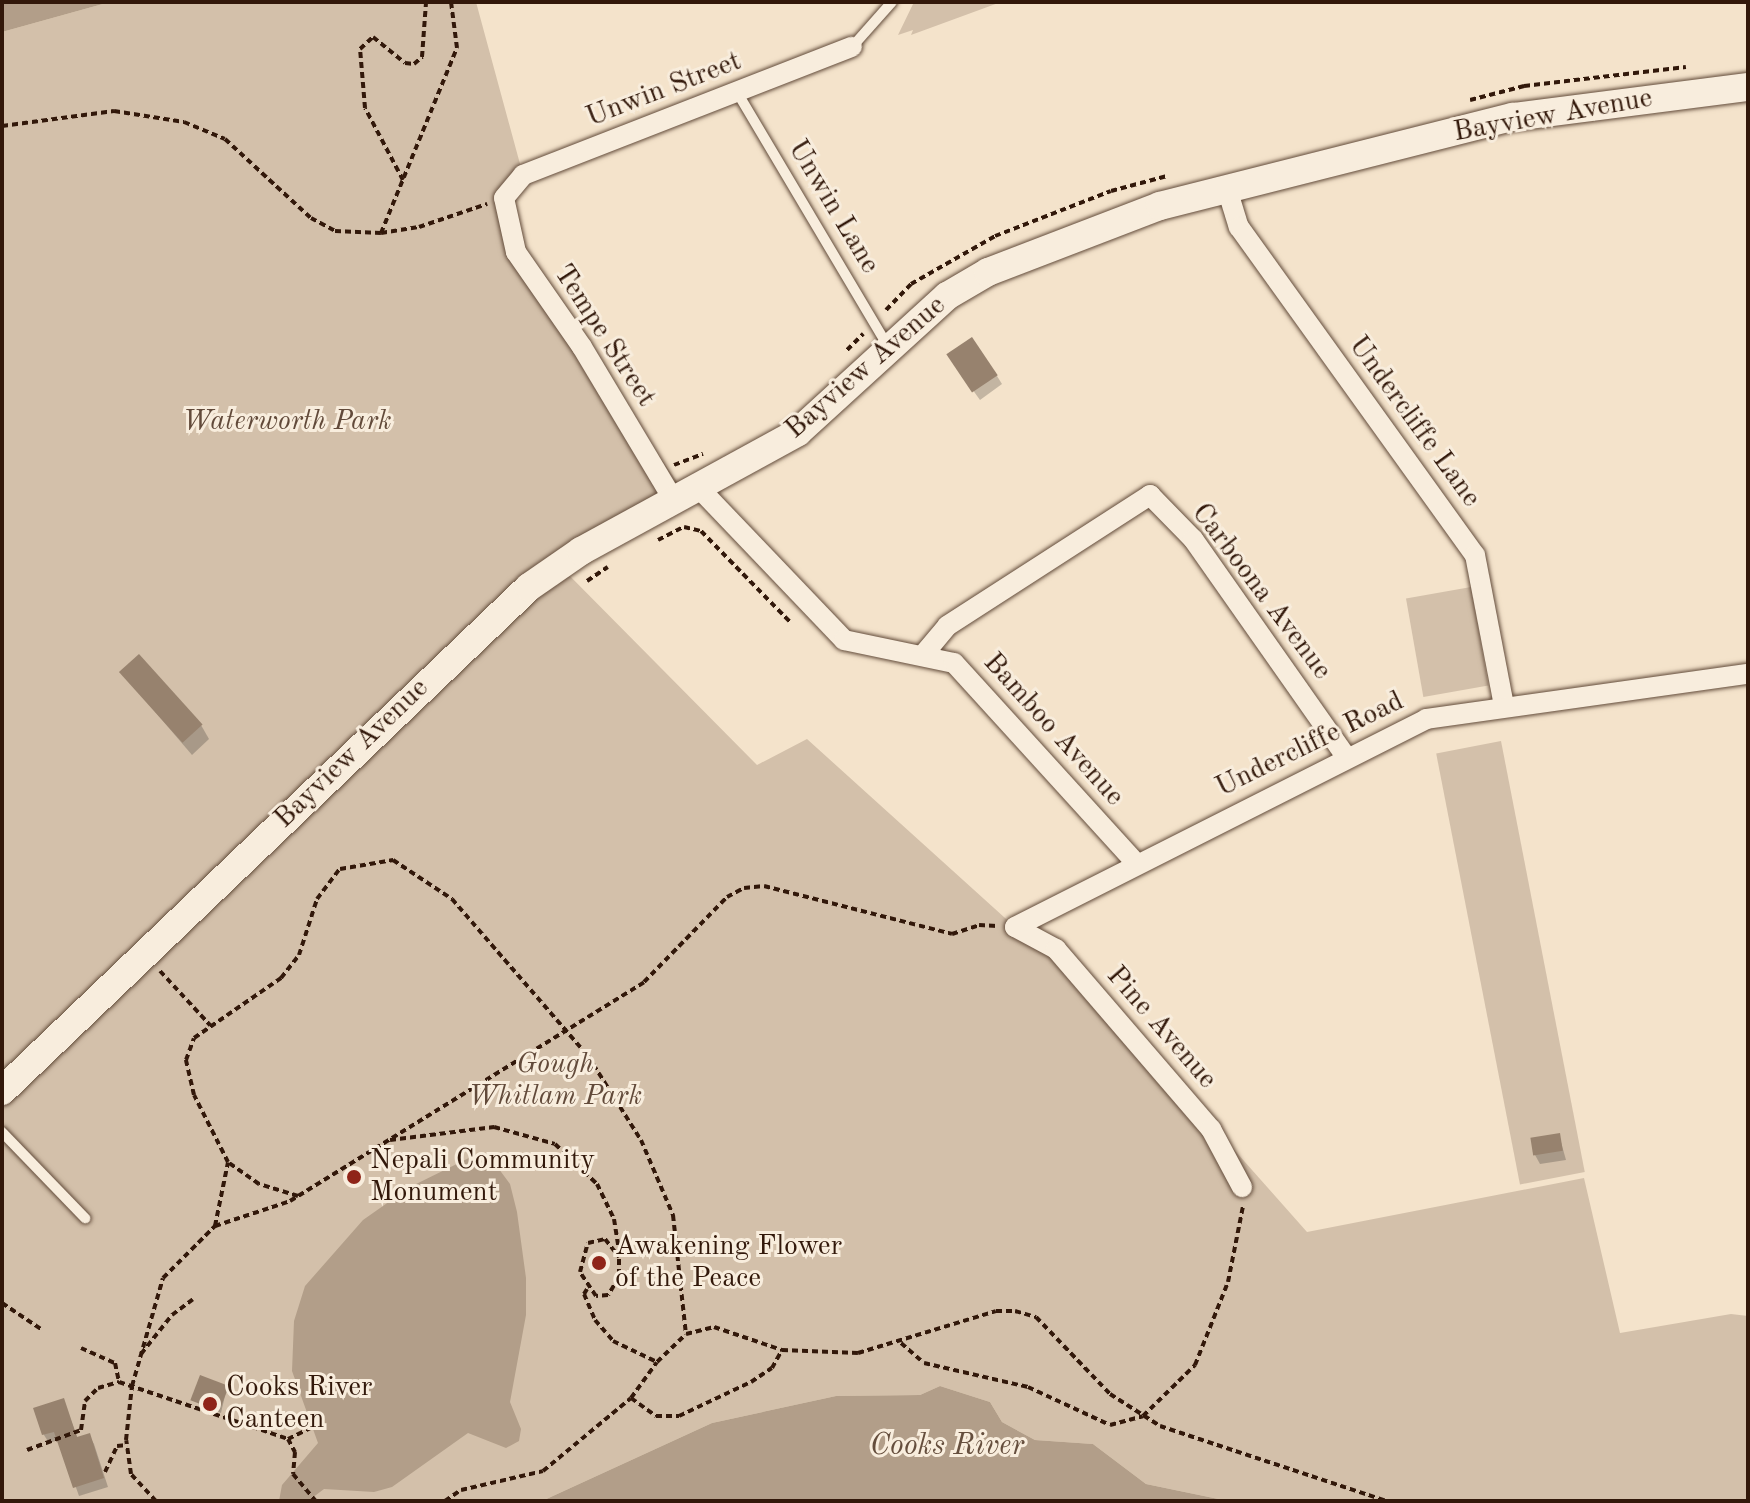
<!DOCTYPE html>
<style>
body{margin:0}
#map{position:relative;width:1750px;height:1503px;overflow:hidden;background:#f4e3cb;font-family:"Old Standard TT",serif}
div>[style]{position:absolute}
.green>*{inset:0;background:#d3c0aa;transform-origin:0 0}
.water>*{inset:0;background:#b29e89}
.shadow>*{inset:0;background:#0003}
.building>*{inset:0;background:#97826e;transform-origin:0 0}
.path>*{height:4px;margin-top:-2px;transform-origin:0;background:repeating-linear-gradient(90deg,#32180a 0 6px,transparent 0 10px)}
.roads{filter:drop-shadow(0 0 2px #624b3a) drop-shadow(0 0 2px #624b3a)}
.service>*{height:10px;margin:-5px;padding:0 5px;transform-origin:5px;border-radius:5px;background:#f8eddd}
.minor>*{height:20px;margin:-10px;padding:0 10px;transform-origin:10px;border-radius:10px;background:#f8eddd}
.secondary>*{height:28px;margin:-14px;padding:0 14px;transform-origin:14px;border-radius:14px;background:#f8eddd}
.dots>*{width:22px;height:22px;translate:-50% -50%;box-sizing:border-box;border:4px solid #f8eddd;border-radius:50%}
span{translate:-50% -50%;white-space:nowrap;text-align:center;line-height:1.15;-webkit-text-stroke:6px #f8eddd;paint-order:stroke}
.street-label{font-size:28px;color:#32180a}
.park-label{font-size:28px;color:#624a3a;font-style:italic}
.poi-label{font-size:28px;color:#32180a}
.left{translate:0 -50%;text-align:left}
.water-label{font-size:30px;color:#654e3d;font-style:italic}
.frame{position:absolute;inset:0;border:4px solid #32180a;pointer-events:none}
</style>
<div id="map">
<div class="green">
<div style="clip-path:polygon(110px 2px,476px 2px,523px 175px,504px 198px,516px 252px,685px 493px,559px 565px,757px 765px,807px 739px,1015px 927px,1056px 949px,1307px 1232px,1584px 1178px,1620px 1333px,1731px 1314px,1748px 1316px,1748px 1501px,1228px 1501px,1146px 1484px,1093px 1444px,1035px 1440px,1002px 1422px,990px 1402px,940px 1386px,920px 1395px,836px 1396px,712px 1423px,542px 1501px,2px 1501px,2px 32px)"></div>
<div style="clip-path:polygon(914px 2px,1001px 2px,911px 35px,913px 30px,898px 35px)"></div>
<div style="left:1471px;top:587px;width:100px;height:66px;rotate:80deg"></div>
<div style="left:1501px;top:741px;width:439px;height:66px;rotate:79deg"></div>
</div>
<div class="water">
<div style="clip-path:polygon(2px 2px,110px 2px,2px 32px)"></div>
<div style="clip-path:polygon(473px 1156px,493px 1161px,510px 1184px,517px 1212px,526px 1278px,526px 1315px,510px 1402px,521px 1429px,519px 1441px,506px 1448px,468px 1433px,392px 1487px,374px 1492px,324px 1489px,308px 1501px,279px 1501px,282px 1485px,318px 1443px,292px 1371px,294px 1321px,305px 1286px,363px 1220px,410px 1187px)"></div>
<div style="clip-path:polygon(940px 1386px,990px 1402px,1002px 1422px,1035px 1440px,1093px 1444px,1146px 1484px,1228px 1501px,542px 1501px,712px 1423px,836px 1396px,920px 1395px)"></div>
</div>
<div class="shadow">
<div style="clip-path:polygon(954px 364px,997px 376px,1002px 384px,980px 400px)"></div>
<div style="clip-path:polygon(121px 672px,201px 725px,209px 739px,192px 755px)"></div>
<div style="clip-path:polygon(1559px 1135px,1566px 1160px,1540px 1164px,1535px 1155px)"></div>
<div style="clip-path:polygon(227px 1387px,221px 1413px,193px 1400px)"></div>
<div style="clip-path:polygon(63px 1400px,78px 1439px,89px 1435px,94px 1444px,108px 1487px,79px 1496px,59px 1440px,49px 1443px,44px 1435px,35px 1410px)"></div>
</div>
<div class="building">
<div style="left:972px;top:337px;width:46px;height:31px;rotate:56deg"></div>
<div style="left:139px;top:654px;width:95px;height:27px;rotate:48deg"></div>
<div style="left:1560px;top:1133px;width:18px;height:30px;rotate:81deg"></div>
<div style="left:200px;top:1375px;width:31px;height:27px;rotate:21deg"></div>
<div style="clip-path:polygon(64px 1398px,77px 1437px,90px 1433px,104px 1478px,73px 1488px,54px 1432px,42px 1435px,33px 1408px)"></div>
</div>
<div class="path">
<div style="left:1470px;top:100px;width:56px;rotate:-14.5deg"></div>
<div style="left:1524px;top:86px;width:163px;rotate:-6.7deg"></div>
<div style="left:2px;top:126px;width:113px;rotate:-7.6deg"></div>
<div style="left:114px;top:111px;width:71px;rotate:8.9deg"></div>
<div style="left:184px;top:122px;width:44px;rotate:22.5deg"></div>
<div style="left:225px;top:139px;width:117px;rotate:42.6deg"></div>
<div style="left:311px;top:218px;width:27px;rotate:28deg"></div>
<div style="left:335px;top:231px;width:46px;rotate:2.5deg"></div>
<div style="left:381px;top:233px;width:38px;rotate:-9deg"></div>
<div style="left:419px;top:227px;width:72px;rotate:-18.7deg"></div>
<div style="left:403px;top:180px;width:81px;rotate:-117.8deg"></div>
<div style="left:365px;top:108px;width:59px;rotate:-94.8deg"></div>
<div style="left:360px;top:49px;width:18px;rotate:-43deg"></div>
<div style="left:373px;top:37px;width:41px;rotate:39.1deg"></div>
<div style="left:405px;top:63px;width:9px;rotate:6deg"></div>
<div style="left:414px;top:64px;width:11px;rotate:-41deg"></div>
<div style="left:422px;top:57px;width:55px;rotate:-85.8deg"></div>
<div style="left:381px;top:233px;width:200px;rotate:-67.7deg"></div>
<div style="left:457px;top:48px;width:46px;rotate:-97.4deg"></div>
<div style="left:886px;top:310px;width:36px;rotate:-46deg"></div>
<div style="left:911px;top:284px;width:97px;rotate:-29.7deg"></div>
<div style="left:995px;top:236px;width:124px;rotate:-21.2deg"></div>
<div style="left:1111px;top:191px;width:58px;rotate:-15deg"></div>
<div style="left:847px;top:350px;width:23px;rotate:-45deg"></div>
<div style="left:674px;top:465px;width:31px;rotate:-21deg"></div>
<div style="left:658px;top:540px;width:29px;rotate:-27deg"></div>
<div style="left:684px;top:527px;width:17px;rotate:13deg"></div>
<div style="left:701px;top:531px;width:129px;rotate:45.6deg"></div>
<div style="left:587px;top:581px;width:25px;rotate:-34deg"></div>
<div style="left:160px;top:971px;width:74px;rotate:47.2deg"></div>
<div style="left:390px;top:1140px;width:105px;rotate:-7.1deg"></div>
<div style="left:494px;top:1127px;width:63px;rotate:15.6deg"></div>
<div style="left:555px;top:1144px;width:58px;rotate:43.6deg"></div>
<div style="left:597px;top:1184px;width:39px;rotate:64deg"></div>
<div style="left:614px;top:1219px;width:30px;rotate:81deg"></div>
<div style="left:619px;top:1249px;width:28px;rotate:90deg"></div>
<div style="left:619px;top:1277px;width:21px;rotate:121deg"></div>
<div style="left:608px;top:1295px;width:12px;rotate:175deg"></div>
<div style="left:596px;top:1296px;width:29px;rotate:-124deg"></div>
<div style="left:580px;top:1272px;width:30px;rotate:-75deg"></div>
<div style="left:588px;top:1243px;width:17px;rotate:-13deg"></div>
<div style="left:605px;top:1239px;width:23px;rotate:52deg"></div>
<div style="left:298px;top:1196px;width:41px;rotate:-162.9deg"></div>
<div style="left:259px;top:1184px;width:38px;rotate:-145deg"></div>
<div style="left:228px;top:1162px;width:75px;rotate:-116.9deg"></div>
<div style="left:194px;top:1095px;width:36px;rotate:-103deg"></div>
<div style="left:186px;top:1060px;width:23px;rotate:-70deg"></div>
<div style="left:194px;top:1038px;width:106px;rotate:-34.6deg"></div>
<div style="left:281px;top:978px;width:29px;rotate:-52deg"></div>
<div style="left:299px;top:955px;width:59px;rotate:-72.2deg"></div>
<div style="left:317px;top:899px;width:38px;rotate:-53deg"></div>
<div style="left:340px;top:869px;width:54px;rotate:-9.6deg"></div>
<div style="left:393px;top:860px;width:71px;rotate:33.5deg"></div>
<div style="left:452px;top:899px;width:208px;rotate:49.1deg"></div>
<div style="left:588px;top:1056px;width:99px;rotate:57.8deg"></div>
<div style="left:641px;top:1140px;width:82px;rotate:66.9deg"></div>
<div style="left:673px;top:1215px;width:120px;rotate:83.8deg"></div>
<div style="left:215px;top:1226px;width:65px;rotate:-78.5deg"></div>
<div style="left:587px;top:1289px;width:6px;rotate:121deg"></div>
<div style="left:584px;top:1294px;width:28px;rotate:67deg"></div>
<div style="left:595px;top:1320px;width:28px;rotate:49deg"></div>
<div style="left:613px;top:1341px;width:49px;rotate:25.5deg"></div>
<div style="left:2px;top:1303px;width:47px;rotate:33.7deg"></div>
<div style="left:901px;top:1343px;width:30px;rotate:41deg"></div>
<div style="left:924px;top:1363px;width:107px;rotate:13deg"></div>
<div style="left:1028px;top:1387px;width:90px;rotate:24.9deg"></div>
<div style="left:1110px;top:1425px;width:34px;rotate:-15deg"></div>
<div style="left:1143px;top:1416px;width:73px;rotate:-44.4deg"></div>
<div style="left:1195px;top:1365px;width:89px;rotate:-68.3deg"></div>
<div style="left:1228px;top:1282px;width:77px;rotate:-78.8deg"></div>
<div style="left:81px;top:1348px;width:37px;rotate:24deg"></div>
<div style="left:115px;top:1363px;width:19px;rotate:78deg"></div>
<div style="left:119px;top:1382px;width:178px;rotate:18.6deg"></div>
<div style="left:288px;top:1439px;width:15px;rotate:62deg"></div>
<div style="left:295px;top:1452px;width:22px;rotate:95deg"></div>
<div style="left:293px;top:1474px;width:35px;rotate:50deg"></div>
<div style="left:141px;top:1354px;width:50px;rotate:-51.5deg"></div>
<div style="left:172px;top:1315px;width:26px;rotate:-37deg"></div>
<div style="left:631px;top:1398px;width:31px;rotate:36deg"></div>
<div style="left:656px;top:1416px;width:23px"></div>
<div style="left:679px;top:1416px;width:80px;rotate:-25.3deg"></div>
<div style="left:751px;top:1382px;width:25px;rotate:-34deg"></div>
<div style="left:772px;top:1368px;width:21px;rotate:-61deg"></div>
<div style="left:288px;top:1439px;width:28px;rotate:-26deg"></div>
<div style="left:27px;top:1450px;width:58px;rotate:-20.3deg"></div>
<div style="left:81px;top:1430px;width:29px;rotate:-82deg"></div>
<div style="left:85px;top:1401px;width:18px;rotate:-45deg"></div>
<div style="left:98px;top:1388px;width:22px;rotate:-16deg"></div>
<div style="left:105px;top:1472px;width:29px;rotate:-65deg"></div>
<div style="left:117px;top:1446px;width:10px;rotate:-6deg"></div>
<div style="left:156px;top:1501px;width:37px;rotate:-133deg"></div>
<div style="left:131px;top:1474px;width:34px;rotate:-98deg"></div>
<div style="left:126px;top:1440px;width:54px;rotate:-83.7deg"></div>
<div style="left:132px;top:1386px;width:112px;rotate:-74deg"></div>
<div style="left:163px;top:1278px;width:74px;rotate:-45deg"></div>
<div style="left:215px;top:1226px;width:79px;rotate:-18.4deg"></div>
<div style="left:290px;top:1201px;width:416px;rotate:-31.7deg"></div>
<div style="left:644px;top:982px;width:119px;rotate:-45.7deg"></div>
<div style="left:727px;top:897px;width:19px;rotate:-28deg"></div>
<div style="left:744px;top:888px;width:20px;rotate:-6deg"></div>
<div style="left:764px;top:886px;width:194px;rotate:14.3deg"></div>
<div style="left:952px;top:934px;width:28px;rotate:-18deg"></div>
<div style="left:979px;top:925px;width:18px;rotate:3deg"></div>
<div style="left:445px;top:1501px;width:19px;rotate:-35deg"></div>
<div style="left:461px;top:1490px;width:84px;rotate:-13deg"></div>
<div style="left:543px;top:1471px;width:114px;rotate:-39.7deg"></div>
<div style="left:631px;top:1398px;width:44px;rotate:-54.2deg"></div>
<div style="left:657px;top:1362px;width:40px;rotate:-44deg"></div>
<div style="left:686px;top:1334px;width:29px;rotate:-14deg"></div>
<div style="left:714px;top:1327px;width:72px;rotate:18.7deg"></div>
<div style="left:782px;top:1350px;width:76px;rotate:2.3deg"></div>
<div style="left:858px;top:1353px;width:144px;rotate:-16.9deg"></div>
<div style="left:996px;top:1311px;width:19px"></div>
<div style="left:1015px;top:1311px;width:22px;rotate:16deg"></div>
<div style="left:1036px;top:1317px;width:107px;rotate:46.1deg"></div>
<div style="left:1110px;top:1394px;width:59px;rotate:32.6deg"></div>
<div style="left:1160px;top:1426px;width:239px;rotate:18.3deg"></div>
</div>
<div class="roads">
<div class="service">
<div style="left:852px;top:47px;width:60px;rotate:-48.4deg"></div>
<div style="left:737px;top:92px;width:295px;rotate:59.3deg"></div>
<div style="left:2px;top:1132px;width:120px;rotate:46deg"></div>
</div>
<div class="minor">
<div style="left:1228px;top:192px;width:37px;rotate:73deg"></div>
<div style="left:1239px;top:227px;width:404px;rotate:54.3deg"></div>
<div style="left:1475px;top:555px;width:154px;rotate:79.1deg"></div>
<div style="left:697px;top:486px;width:213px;rotate:46.3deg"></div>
<div style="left:844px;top:640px;width:112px;rotate:11.8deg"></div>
<div style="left:954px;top:663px;width:269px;rotate:47.7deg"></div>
<div style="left:673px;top:499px;width:177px;rotate:-120.9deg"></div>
<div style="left:582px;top:347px;width:116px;rotate:-124.8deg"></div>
<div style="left:516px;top:252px;width:55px;rotate:-102.5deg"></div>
<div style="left:504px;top:198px;width:30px;rotate:-50deg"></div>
<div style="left:523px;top:175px;width:353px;rotate:-21.3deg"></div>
<div style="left:923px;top:655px;width:38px;rotate:-50deg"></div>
<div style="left:947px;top:626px;width:242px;rotate:-32.8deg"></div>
<div style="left:1150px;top:495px;width:62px;rotate:45.7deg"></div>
<div style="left:1193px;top:539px;width:266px;rotate:54.9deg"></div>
<div style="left:1015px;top:927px;width:461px;rotate:-26.8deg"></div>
<div style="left:1426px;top:719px;width:325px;rotate:-8deg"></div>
<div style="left:1015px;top:927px;width:47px;rotate:28.2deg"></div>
<div style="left:1056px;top:949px;width:238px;rotate:49.3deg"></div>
<div style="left:1211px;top:1129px;width:66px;rotate:61.9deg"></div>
</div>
<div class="secondary">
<div style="left:2px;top:1091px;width:729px;rotate:-43.72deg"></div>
<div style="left:529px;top:587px;width:63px;rotate:-34.7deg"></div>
<div style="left:581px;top:551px;width:247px;rotate:-28.7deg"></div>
<div style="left:798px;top:432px;width:202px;rotate:-42.4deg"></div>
<div style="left:947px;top:296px;width:48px;rotate:-30.3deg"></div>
<div style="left:988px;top:272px;width:184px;rotate:-21deg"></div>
<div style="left:1160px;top:206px;width:364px;rotate:-14.2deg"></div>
<div style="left:1513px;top:117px;width:237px;rotate:-7.3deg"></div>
</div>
</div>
<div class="dots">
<div style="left:354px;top:1177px;background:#8f2418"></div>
<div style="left:599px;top:1263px;background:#8f2418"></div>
<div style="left:210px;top:1404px;background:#8f2418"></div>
</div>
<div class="street-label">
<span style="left:664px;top:90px;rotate:-21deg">Unwin Street</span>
<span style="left:1553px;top:116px;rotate:-10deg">Bayview Avenue</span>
<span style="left:833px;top:207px;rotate:59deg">Unwin Lane</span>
<span style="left:604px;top:336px;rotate:57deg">Tempe Street</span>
<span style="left:866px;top:368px;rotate:-41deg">Bayview Avenue</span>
<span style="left:1414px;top:422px;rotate:54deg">Undercliffe Lane</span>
<span style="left:1261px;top:592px;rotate:53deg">Carboona Avenue</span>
<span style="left:1053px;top:730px;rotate:48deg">Bamboo Avenue</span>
<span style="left:1310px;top:745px;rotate:-26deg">Undercliffe Road</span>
<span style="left:352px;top:754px;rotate:-44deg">Bayview Avenue</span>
<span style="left:1161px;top:1028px;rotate:49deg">Pine Avenue</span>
</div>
<div class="park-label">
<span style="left:287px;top:422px">Waterworth Park</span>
<span style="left:555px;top:1081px">Gough<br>Whitlam Park</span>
</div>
<div class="poi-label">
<span class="left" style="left:370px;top:1177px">Nepali Community<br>Monument</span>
<span class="left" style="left:615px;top:1263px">Awakening Flower<br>of the Peace</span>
<span class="left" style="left:226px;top:1404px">Cooks River<br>Canteen</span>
</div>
<div class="water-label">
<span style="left:947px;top:1446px">Cooks River</span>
</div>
<div class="frame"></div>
</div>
